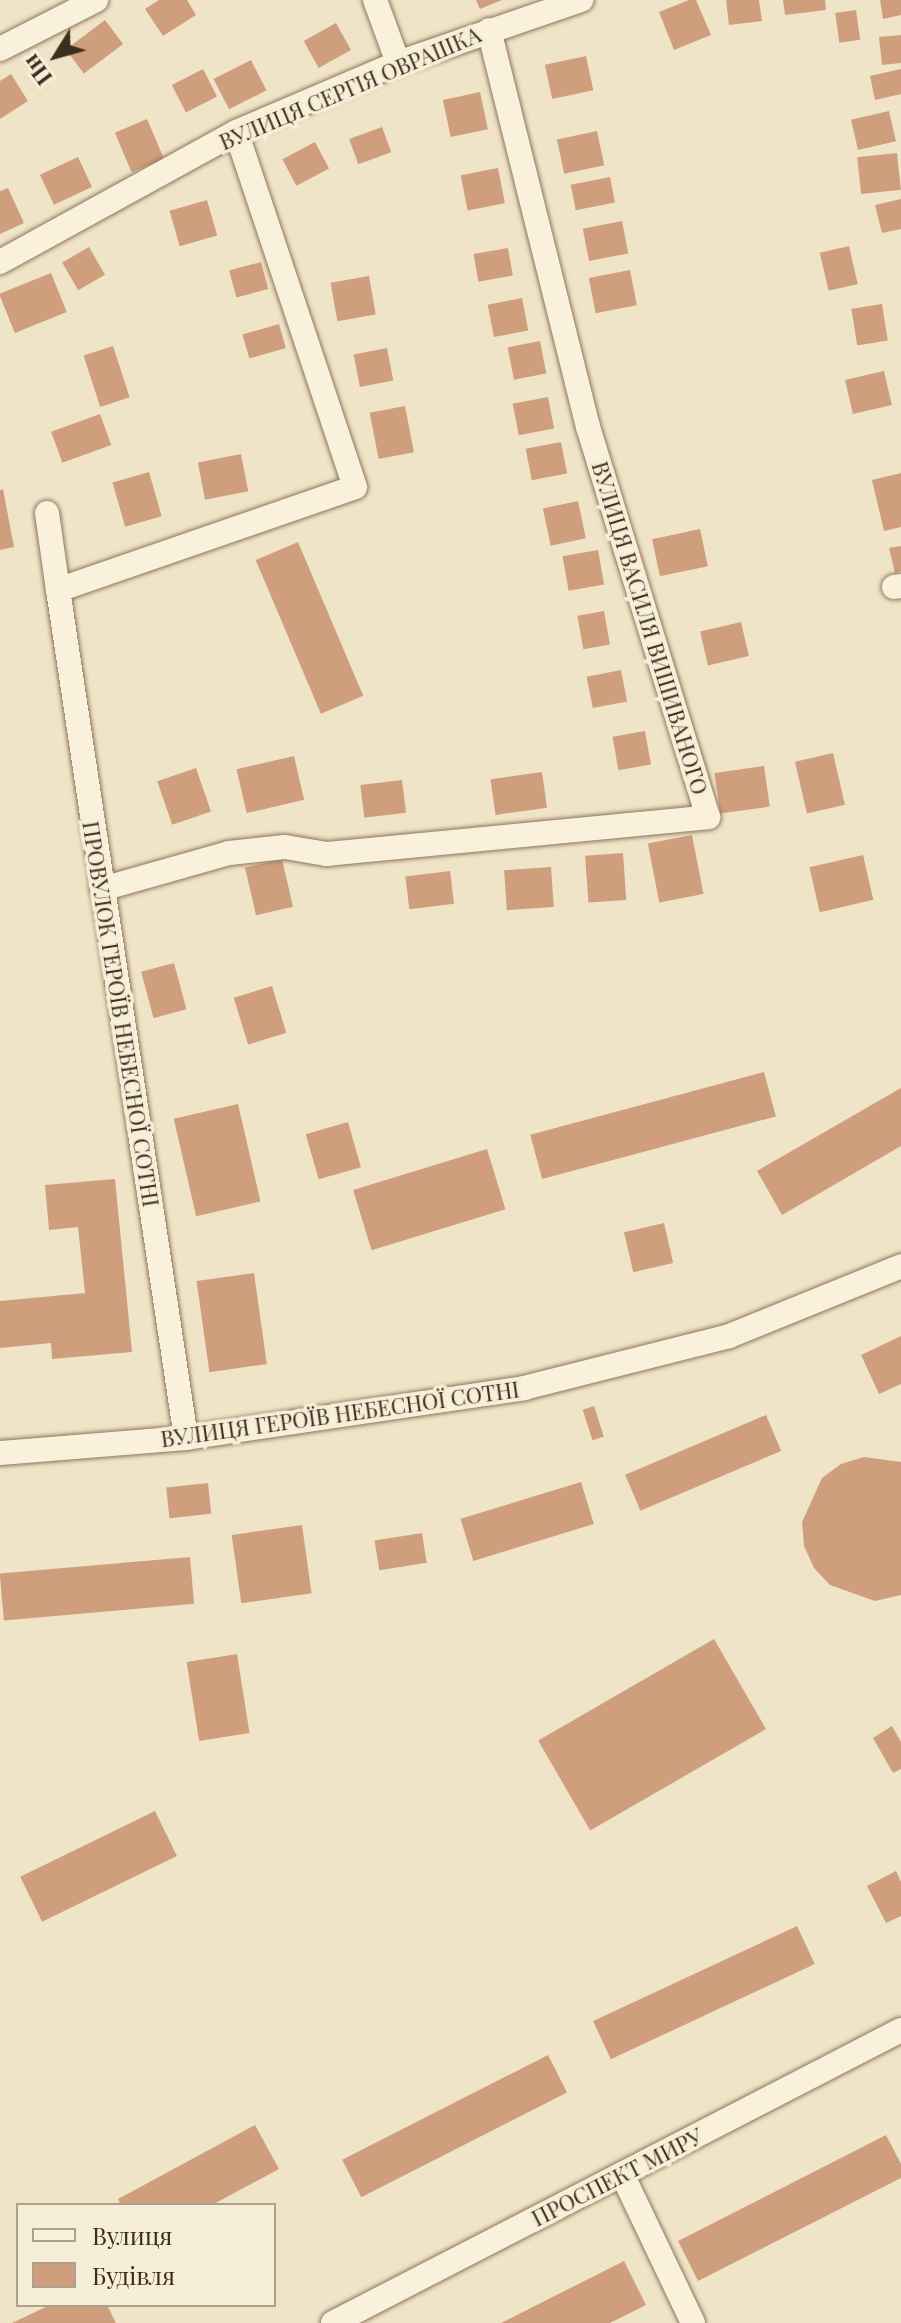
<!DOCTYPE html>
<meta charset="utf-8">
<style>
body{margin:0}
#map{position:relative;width:901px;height:2323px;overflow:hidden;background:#f0e4c8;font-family:"Playfair Display",serif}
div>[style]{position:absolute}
.building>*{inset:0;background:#cf9f7d;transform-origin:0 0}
.roads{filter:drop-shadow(0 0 2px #8d765c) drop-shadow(0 0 2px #8d765c)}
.minor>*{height:24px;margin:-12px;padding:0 12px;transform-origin:12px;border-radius:12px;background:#faf1dc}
span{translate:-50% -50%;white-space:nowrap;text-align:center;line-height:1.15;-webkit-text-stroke:7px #f7eed8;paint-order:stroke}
.street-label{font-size:22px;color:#3d2e20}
.legend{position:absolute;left:16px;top:2203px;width:260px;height:104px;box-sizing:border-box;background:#f7eed8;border:2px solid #ada18e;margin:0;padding:10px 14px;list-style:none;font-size:24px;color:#3d2e20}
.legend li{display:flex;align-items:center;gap:16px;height:40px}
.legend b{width:40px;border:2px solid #ada18e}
.north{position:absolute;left:16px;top:16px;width:80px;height:80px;-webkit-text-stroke:6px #f7eed8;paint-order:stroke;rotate:233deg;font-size:22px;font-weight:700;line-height:32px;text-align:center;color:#3d2e20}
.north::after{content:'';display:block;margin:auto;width:28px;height:36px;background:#3d2e20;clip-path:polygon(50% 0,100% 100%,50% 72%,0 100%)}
</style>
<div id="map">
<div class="building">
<div style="clip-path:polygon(159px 0,187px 0,196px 15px,163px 36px,145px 9px)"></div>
<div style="clip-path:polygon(476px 0,502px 0,480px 9px)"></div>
<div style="clip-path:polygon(689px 0,696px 0,711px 35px,674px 50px,659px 12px)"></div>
<div style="clip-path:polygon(726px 0,759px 0,762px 21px,729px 25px)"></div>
<div style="clip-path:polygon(783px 0,825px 0,826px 10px,785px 15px)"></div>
<div style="clip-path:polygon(880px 0,901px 0,901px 15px,883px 19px)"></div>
<div style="left:856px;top:10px;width:30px;height:21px;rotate:82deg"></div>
<div style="left:105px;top:20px;width:30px;height:49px;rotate:53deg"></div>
<div style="left:336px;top:23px;width:31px;height:37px;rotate:61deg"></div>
<div style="clip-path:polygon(901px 35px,901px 63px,882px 65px,879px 37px)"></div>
<div style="left:586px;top:56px;width:35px;height:42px;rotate:78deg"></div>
<div style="left:251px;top:60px;width:34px;height:42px;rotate:63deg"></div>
<div style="left:203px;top:69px;width:31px;height:35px;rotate:63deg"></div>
<div style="clip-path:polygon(901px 69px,901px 94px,875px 100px,870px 76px)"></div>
<div style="clip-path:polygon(11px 74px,28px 101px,0 119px,0 81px)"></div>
<div style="left:480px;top:92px;width:38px;height:38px;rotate:78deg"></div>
<div style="left:889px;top:111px;width:31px;height:39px;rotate:77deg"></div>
<div style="left:147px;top:119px;width:43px;height:35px;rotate:67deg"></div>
<div style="left:382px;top:127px;width:27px;height:35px;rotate:70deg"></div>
<div style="left:597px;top:131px;width:35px;height:41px;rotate:78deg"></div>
<div style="left:315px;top:142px;width:30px;height:37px;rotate:62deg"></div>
<div style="left:897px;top:153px;width:37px;height:40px;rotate:84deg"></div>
<div style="left:78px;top:157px;width:33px;height:42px;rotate:65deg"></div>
<div style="left:498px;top:168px;width:36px;height:38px;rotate:79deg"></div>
<div style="left:610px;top:177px;width:26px;height:40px;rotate:79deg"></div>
<div style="clip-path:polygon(8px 188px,24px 223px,0 234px,0 191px)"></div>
<div style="clip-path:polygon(901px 199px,901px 229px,882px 233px,875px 205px)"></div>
<div style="left:207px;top:200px;width:37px;height:39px;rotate:74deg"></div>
<div style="left:622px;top:221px;width:33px;height:40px;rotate:79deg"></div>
<div style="left:849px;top:246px;width:39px;height:30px;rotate:77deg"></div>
<div style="left:89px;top:247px;width:32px;height:31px;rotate:60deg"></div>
<div style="left:508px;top:248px;width:28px;height:35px;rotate:80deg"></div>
<div style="left:261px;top:262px;width:28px;height:33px;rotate:75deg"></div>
<div style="left:630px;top:270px;width:36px;height:42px;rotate:79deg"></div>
<div style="left:51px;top:273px;width:42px;height:56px;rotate:68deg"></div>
<div style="left:369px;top:276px;width:39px;height:39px;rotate:80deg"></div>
<div style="left:522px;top:298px;width:33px;height:35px;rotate:79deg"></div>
<div style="left:882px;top:304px;width:37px;height:31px;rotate:81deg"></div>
<div style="left:279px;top:324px;width:25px;height:38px;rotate:74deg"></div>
<div style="left:540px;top:341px;width:33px;height:33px;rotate:79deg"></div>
<div style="left:113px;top:346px;width:54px;height:31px;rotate:72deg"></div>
<div style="left:387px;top:348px;width:33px;height:34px;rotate:79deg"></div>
<div style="left:884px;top:371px;width:35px;height:40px;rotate:77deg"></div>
<div style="left:548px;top:397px;width:32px;height:36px;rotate:79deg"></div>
<div style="left:405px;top:406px;width:47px;height:36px;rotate:79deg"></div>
<div style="left:100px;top:414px;width:33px;height:52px;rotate:70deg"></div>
<div style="left:561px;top:442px;width:32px;height:36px;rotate:79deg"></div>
<div style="left:241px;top:454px;width:38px;height:44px;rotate:79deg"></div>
<div style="left:149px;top:472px;width:46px;height:38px;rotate:74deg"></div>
<div style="clip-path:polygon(901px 473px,901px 527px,884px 531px,872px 480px)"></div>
<div style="clip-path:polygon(3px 489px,14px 547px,0 550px,0 490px)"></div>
<div style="left:578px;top:501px;width:38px;height:36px;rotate:78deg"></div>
<div style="left:700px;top:529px;width:38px;height:49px;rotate:78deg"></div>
<div style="left:298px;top:542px;width:167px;height:46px;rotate:67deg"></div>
<div style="clip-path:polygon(901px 546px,901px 571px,895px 573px,889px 548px)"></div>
<div style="left:598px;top:550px;width:35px;height:36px;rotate:80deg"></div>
<div style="left:604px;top:611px;width:34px;height:27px;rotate:80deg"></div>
<div style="left:741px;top:622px;width:35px;height:42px;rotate:77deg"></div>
<div style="left:621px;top:670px;width:32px;height:35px;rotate:79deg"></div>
<div style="left:645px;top:731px;width:34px;height:33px;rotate:80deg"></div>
<div style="left:833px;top:753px;width:53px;height:39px;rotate:77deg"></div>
<div style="left:294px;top:756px;width:45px;height:59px;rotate:77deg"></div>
<div style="left:764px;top:766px;width:41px;height:50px;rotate:82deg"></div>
<div style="left:196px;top:768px;width:46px;height:41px;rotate:71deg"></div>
<div style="left:542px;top:772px;width:36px;height:52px;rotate:82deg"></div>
<div style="left:402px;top:780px;width:33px;height:42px;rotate:83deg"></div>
<div style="left:692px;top:835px;width:60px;height:45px;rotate:79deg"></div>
<div style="left:623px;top:853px;width:47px;height:38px;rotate:86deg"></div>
<div style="left:863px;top:855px;width:46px;height:55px;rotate:77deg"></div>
<div style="left:282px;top:859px;width:49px;height:38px;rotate:77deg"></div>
<div style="left:551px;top:867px;width:40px;height:47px;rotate:86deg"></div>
<div style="left:450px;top:871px;width:33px;height:45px;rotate:83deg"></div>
<div style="left:174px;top:963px;width:48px;height:34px;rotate:75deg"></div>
<div style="left:272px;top:986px;width:49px;height:40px;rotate:73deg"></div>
<div style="left:764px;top:1072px;width:46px;height:242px;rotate:75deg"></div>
<div style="clip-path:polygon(901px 1088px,901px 1146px,782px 1215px,757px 1171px)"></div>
<div style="left:238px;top:1104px;width:100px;height:66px;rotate:77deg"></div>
<div style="left:348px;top:1122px;width:47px;height:44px;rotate:74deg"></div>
<div style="left:487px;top:1149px;width:63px;height:140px;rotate:73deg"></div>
<div style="clip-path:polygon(115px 1179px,132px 1352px,52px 1359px,51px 1343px,0 1348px,0 1301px,85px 1293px,78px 1227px,49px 1230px,45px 1185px)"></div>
<div style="left:664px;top:1223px;width:41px;height:41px;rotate:77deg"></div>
<div style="left:254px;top:1273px;width:92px;height:58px;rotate:82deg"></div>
<div style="clip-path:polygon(901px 1336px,901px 1384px,879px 1394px,861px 1355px)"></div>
<div style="left:594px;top:1406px;width:32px;height:12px;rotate:72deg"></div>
<div style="left:766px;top:1415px;width:39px;height:153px;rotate:67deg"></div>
<div style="clip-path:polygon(864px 1457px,901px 1462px,901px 1595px,875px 1601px,830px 1585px,814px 1568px,804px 1546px,802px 1522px,822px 1478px,841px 1464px)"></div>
<div style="left:581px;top:1482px;width:44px;height:126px;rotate:73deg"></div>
<div style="left:208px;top:1483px;width:31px;height:42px;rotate:84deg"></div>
<div style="left:302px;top:1525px;width:69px;height:71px;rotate:82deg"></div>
<div style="left:422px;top:1533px;width:30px;height:48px;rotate:81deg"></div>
<div style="left:190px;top:1557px;width:47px;height:191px;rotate:85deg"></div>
<div style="left:714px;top:1639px;width:104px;height:203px;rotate:60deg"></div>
<div style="left:237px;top:1654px;width:80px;height:51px;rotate:81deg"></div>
<div style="clip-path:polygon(892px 1726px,901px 1742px,901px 1769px,893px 1773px,873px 1738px)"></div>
<div style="left:155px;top:1811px;width:50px;height:150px;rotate:64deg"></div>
<div style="clip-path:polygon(896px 1871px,901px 1882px,901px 1916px,886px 1923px,867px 1886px)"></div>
<div style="left:797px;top:1926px;width:42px;height:225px;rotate:65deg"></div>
<div style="left:548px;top:2055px;width:42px;height:231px;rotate:63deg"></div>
<div style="clip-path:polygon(255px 2125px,279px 2169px,212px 2205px,121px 2205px,118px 2199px)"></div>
<div style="clip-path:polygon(886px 2135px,901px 2164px,901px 2178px,698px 2281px,678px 2241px)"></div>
<div style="clip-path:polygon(624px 2261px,646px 2305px,610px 2323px,501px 2323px)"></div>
<div style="clip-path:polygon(50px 2305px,107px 2305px,116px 2323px,12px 2323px)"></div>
</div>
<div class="roads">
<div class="minor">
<div style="left:375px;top:0;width:67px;rotate:69.9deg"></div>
<div style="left:0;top:49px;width:108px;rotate:-27deg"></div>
<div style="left:0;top:262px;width:269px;rotate:-28.8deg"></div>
<div style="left:236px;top:132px;width:176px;rotate:-23.1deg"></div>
<div style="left:398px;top:63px;width:194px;rotate:-19deg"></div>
<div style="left:47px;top:513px;width:78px;rotate:81.9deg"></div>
<div style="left:894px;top:587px;width:7px;rotate:-8deg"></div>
<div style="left:102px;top:889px;width:132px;rotate:-15.8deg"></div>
<div style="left:229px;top:853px;width:56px;rotate:-6.1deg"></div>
<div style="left:285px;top:847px;width:43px;rotate:9.5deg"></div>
<div style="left:327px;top:854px;width:383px;rotate:-5.5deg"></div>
<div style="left:708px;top:817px;width:408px;rotate:-107.1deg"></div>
<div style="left:588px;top:427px;width:409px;rotate:-104deg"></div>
<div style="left:186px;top:1438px;width:858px;rotate:-98.58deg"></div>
<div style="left:58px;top:590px;width:314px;rotate:-19.1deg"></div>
<div style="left:355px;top:487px;width:374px;rotate:-108.5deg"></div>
<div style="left:0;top:1453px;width:187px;rotate:-4.6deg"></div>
<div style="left:186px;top:1438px;width:342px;rotate:-8.4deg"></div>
<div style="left:524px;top:1388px;width:211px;rotate:-14.2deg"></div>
<div style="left:729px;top:1336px;width:186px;rotate:-22.1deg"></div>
<div style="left:622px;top:2174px;width:165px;rotate:64.5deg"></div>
<div style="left:333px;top:2323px;width:639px;rotate:-27.29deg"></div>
</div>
</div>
<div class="street-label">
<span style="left:350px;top:88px;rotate:-23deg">ВУЛИЦЯ СЕРГІЯ ОВРАШКА</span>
<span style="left:650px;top:628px;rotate:73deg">ВУЛИЦЯ ВАСИЛЯ ВИШИВАНОГО</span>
<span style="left:121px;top:1014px;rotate:81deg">ПРОВУЛОК ГЕРОЇВ НЕБЕСНОЇ СОТНІ</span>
<span style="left:340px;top:1414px;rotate:-8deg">ВУЛИЦЯ ГЕРОЇВ НЕБЕСНОЇ СОТНІ</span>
<span style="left:617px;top:2177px;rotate:-27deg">ПРОСПЕКТ МИРУ</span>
</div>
<ul class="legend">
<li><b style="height:10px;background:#faf1dc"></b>Вулиця</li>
<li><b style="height:22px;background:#cf9f7d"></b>Будівля</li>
</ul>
<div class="north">Пн</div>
</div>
